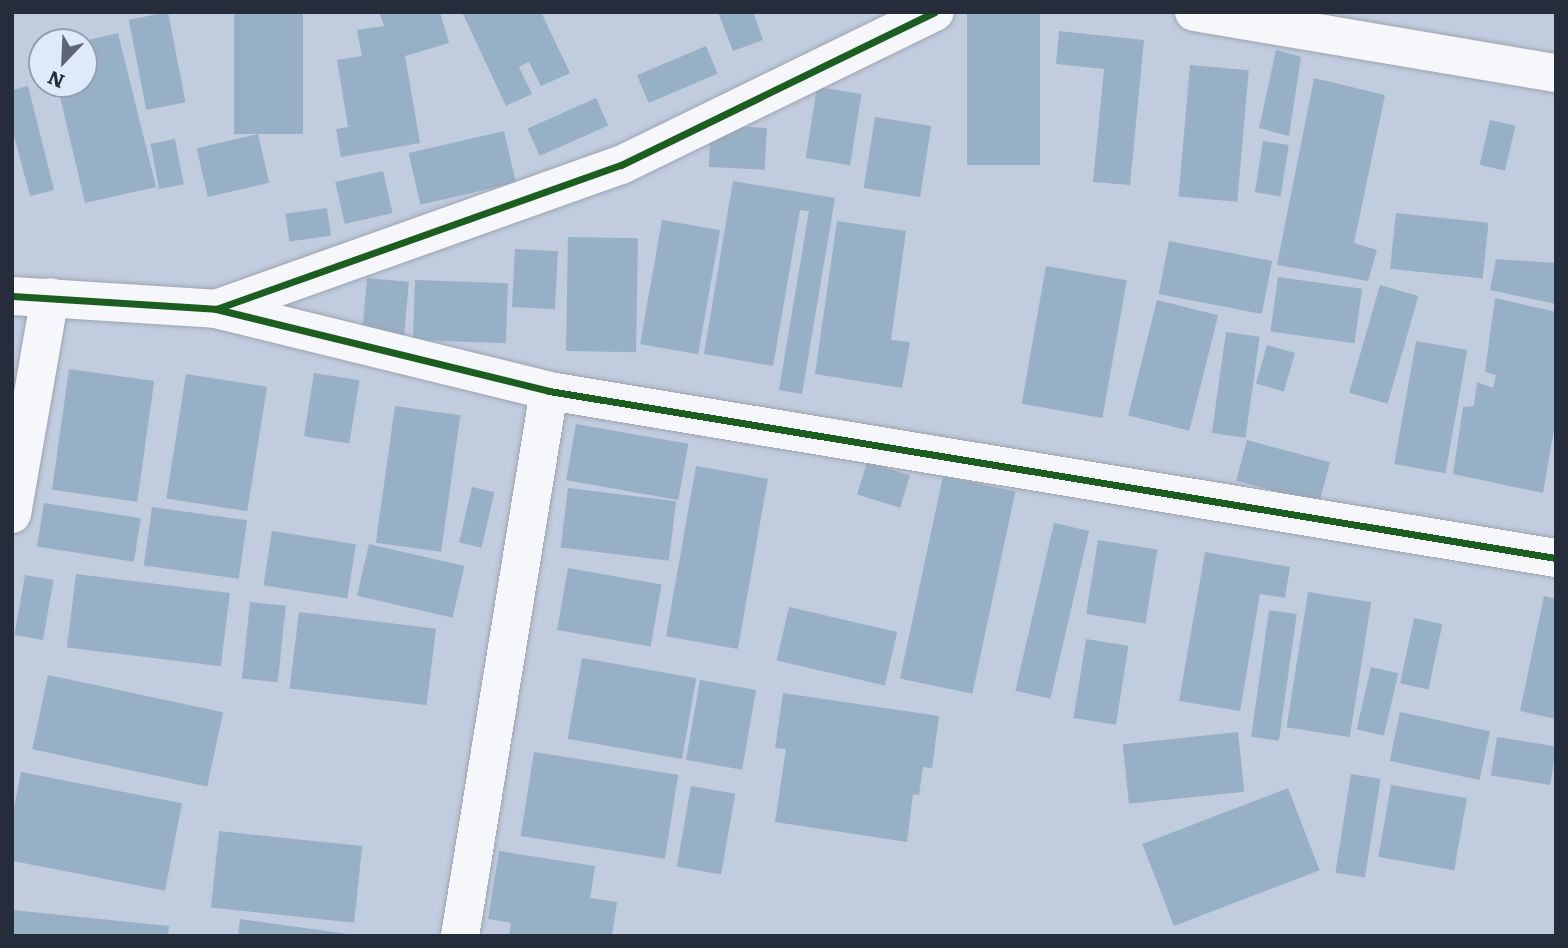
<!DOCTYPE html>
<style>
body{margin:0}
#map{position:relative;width:1568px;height:948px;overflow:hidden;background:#c1ccdf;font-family:Literata,serif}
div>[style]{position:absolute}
.building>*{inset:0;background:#98b0c5;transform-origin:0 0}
.roads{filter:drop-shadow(0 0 2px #9ca4b3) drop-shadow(0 0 2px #9ca4b3)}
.minor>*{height:38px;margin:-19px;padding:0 19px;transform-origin:19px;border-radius:19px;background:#f6f7fa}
.cycleway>*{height:7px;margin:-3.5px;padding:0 3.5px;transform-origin:3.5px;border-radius:3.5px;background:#1b5e20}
span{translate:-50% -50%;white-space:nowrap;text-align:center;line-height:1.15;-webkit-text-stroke:7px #dee9fb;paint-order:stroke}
.frame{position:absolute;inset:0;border:14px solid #252d3a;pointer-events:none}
.north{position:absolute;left:28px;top:28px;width:70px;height:70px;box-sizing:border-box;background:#dee9fb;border:2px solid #949eae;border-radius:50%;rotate:203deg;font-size:19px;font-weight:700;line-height:28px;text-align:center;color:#252d3a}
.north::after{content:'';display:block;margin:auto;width:24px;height:32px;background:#5c6574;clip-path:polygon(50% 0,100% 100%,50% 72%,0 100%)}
</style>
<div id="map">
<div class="building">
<div style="left:168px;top:12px;width:92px;height:40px;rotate:79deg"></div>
<div style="left:234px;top:12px;width:69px;height:122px"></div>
<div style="clip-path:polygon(379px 12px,440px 12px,449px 43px,405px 56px,420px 143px,341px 157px,336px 129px,348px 127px,337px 60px,362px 56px,357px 30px,384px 26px)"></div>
<div style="clip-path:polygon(462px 12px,541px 12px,570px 73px,541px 86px,529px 62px,519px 67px,532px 94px,506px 106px)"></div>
<div style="clip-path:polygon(718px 12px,753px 12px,763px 40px,733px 51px)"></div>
<div style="left:967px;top:12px;width:73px;height:153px"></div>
<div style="clip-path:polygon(1059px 31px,1144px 40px,1130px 185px,1093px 182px,1104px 69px,1056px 64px)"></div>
<div style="clip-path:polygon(118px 33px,156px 187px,85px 203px,57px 84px,84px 84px,84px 41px)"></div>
<div style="left:706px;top:46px;width:30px;height:75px;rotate:67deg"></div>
<div style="clip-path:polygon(1276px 50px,1301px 57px,1289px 136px,1259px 128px)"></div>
<div style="left:1190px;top:65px;width:59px;height:132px;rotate:5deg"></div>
<div style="clip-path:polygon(1314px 78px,1385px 95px,1354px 243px,1377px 250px,1368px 281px,1277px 265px)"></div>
<div style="clip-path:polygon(28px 86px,54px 190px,30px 196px,12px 128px,12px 90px)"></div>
<div style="left:817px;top:87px;width:45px;height:72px;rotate:9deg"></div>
<div style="left:596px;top:98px;width:30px;height:75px;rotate:66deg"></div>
<div style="left:875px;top:117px;width:57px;height:72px;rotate:9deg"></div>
<div style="left:1490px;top:120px;width:26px;height:46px;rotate:13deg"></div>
<div style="left:711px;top:125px;width:56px;height:42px;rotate:3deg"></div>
<div style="left:504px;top:131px;width:53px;height:98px;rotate:77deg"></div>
<div style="left:258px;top:134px;width:50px;height:63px;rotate:77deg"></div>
<div style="left:175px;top:139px;width:46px;height:25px;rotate:79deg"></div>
<div style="left:1263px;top:141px;width:26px;height:52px;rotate:9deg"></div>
<div style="left:383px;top:171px;width:43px;height:49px;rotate:77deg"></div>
<div style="clip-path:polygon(733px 181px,835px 198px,802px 394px,779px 390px,809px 211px,800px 210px,773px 366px,704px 354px)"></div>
<div style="left:327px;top:208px;width:28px;height:42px;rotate:82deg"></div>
<div style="left:1396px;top:213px;width:93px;height:56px;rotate:6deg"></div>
<div style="left:662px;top:220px;width:59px;height:126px;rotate:10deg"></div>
<div style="clip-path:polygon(837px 221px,906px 231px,891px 340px,910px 342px,902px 388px,815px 374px)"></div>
<div style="left:568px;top:237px;width:70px;height:114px;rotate:1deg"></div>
<div style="left:1169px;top:241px;width:105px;height:54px;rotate:11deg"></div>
<div style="left:515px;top:249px;width:43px;height:58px;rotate:3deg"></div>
<div style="clip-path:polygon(1496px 259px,1556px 263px,1556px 304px,1490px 290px)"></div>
<div style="left:1046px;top:266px;width:82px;height:140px;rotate:10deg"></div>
<div style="left:1278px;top:277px;width:85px;height:55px;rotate:8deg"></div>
<div style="left:367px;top:278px;width:42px;height:61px;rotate:5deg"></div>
<div style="left:415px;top:280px;width:93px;height:60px;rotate:2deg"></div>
<div style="left:1380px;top:285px;width:40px;height:112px;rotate:16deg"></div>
<div style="clip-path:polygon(1495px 298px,1556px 312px,1556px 418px,1543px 493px,1453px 474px,1463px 407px,1474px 406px,1477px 382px,1493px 388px,1496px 375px,1485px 372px)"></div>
<div style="left:1157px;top:300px;width:63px;height:119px;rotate:14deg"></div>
<div style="left:1226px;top:332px;width:34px;height:102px;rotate:8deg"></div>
<div style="left:1416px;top:341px;width:52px;height:125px;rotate:10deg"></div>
<div style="left:1267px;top:345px;width:29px;height:40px;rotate:16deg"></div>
<div style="left:69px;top:369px;width:86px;height:122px;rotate:8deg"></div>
<div style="left:314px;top:373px;width:46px;height:64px;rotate:9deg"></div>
<div style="left:186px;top:374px;width:82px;height:126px;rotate:9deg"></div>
<div style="left:395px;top:406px;width:66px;height:138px;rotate:8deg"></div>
<div style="left:576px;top:424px;width:114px;height:57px;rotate:10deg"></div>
<div style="left:1247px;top:440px;width:86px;height:42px;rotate:15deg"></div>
<div style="left:867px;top:462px;width:45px;height:34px;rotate:17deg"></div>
<div style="left:696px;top:466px;width:73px;height:173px;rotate:10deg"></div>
<div style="left:943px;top:476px;width:74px;height:207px;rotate:12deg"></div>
<div style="left:472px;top:487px;width:23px;height:57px;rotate:13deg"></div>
<div style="left:568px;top:488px;width:109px;height:60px;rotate:7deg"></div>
<div style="left:44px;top:503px;width:98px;height:44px;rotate:9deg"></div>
<div style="left:152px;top:507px;width:96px;height:59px;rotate:8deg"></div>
<div style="left:1054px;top:523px;width:36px;height:172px;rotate:13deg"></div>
<div style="left:272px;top:531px;width:85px;height:55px;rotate:9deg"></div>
<div style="left:1098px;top:540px;width:60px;height:75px;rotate:9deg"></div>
<div style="left:369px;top:544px;width:98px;height:53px;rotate:13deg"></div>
<div style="clip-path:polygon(1205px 552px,1290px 567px,1285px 598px,1260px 594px,1240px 711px,1179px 701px)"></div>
<div style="left:568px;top:568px;width:95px;height:63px;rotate:10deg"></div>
<div style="left:76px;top:574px;width:155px;height:74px;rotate:7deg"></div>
<div style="left:25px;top:575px;width:29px;height:61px;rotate:10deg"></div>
<div style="left:1308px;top:592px;width:64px;height:137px;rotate:9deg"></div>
<div style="clip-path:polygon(1544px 596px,1556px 599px,1556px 719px,1520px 711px)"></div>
<div style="left:250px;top:602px;width:36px;height:77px;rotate:6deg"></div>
<div style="left:789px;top:607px;width:111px;height:55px;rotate:13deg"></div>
<div style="left:1269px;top:610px;width:28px;height:128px;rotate:8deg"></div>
<div style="left:299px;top:612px;width:138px;height:77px;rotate:7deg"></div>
<div style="left:1414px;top:618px;width:29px;height:67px;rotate:12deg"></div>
<div style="left:1086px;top:639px;width:43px;height:80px;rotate:9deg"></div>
<div style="left:582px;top:658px;width:116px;height:82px;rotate:10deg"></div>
<div style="left:1371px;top:667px;width:28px;height:64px;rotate:13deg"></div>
<div style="left:48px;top:675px;width:179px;height:76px;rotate:12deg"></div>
<div style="left:700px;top:680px;width:57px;height:81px;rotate:10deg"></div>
<div style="clip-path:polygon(783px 693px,939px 716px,932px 768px,923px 767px,919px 795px,913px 794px,907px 842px,775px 822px,786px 749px,775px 748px)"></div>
<div style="left:1400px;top:712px;width:92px;height:50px;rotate:12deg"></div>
<div style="left:1238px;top:732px;width:60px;height:116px;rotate:84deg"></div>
<div style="left:1497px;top:737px;width:60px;height:39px;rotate:9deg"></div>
<div style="left:534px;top:752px;width:146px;height:85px;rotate:9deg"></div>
<div style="left:21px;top:772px;width:164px;height:89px;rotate:11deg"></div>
<div style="left:1351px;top:774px;width:30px;height:100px;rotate:9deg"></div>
<div style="left:1391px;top:785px;width:77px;height:73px;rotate:10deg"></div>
<div style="left:691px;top:786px;width:45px;height:82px;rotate:10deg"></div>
<div style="left:1288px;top:788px;width:88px;height:156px;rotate:69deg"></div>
<div style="left:219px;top:831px;width:144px;height:77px;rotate:6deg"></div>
<div style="clip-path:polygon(499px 851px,595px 866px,590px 898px,617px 902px,612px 935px,509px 936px,511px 923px,488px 919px)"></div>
<div style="clip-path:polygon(12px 910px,169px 926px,168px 936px,12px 936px)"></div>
<div style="clip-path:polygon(240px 919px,348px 934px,348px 936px,238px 936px)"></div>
</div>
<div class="roads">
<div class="minor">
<div style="left:1194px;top:12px;width:367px;rotate:9.6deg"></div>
<div style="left:12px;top:296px;width:204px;rotate:3.6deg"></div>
<div style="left:216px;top:309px;width:343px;rotate:13.8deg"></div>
<div style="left:549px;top:391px;width:1021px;rotate:9.42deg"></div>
<div style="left:216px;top:309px;width:430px;rotate:-19.6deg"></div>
<div style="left:621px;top:165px;width:349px;rotate:-26deg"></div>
<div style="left:12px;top:514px;width:220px;rotate:-80.1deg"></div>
<div style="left:460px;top:936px;width:552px;rotate:-80.73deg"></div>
</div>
</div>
<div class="cycleway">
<div style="left:12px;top:296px;width:204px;rotate:3.6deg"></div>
<div style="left:216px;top:309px;width:343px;rotate:13.8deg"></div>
<div style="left:549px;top:391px;width:1021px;rotate:9.42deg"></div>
<div style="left:216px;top:309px;width:430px;rotate:-19.6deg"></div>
<div style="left:621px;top:165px;width:349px;rotate:-26deg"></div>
</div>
<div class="frame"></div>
<div class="north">N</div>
</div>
